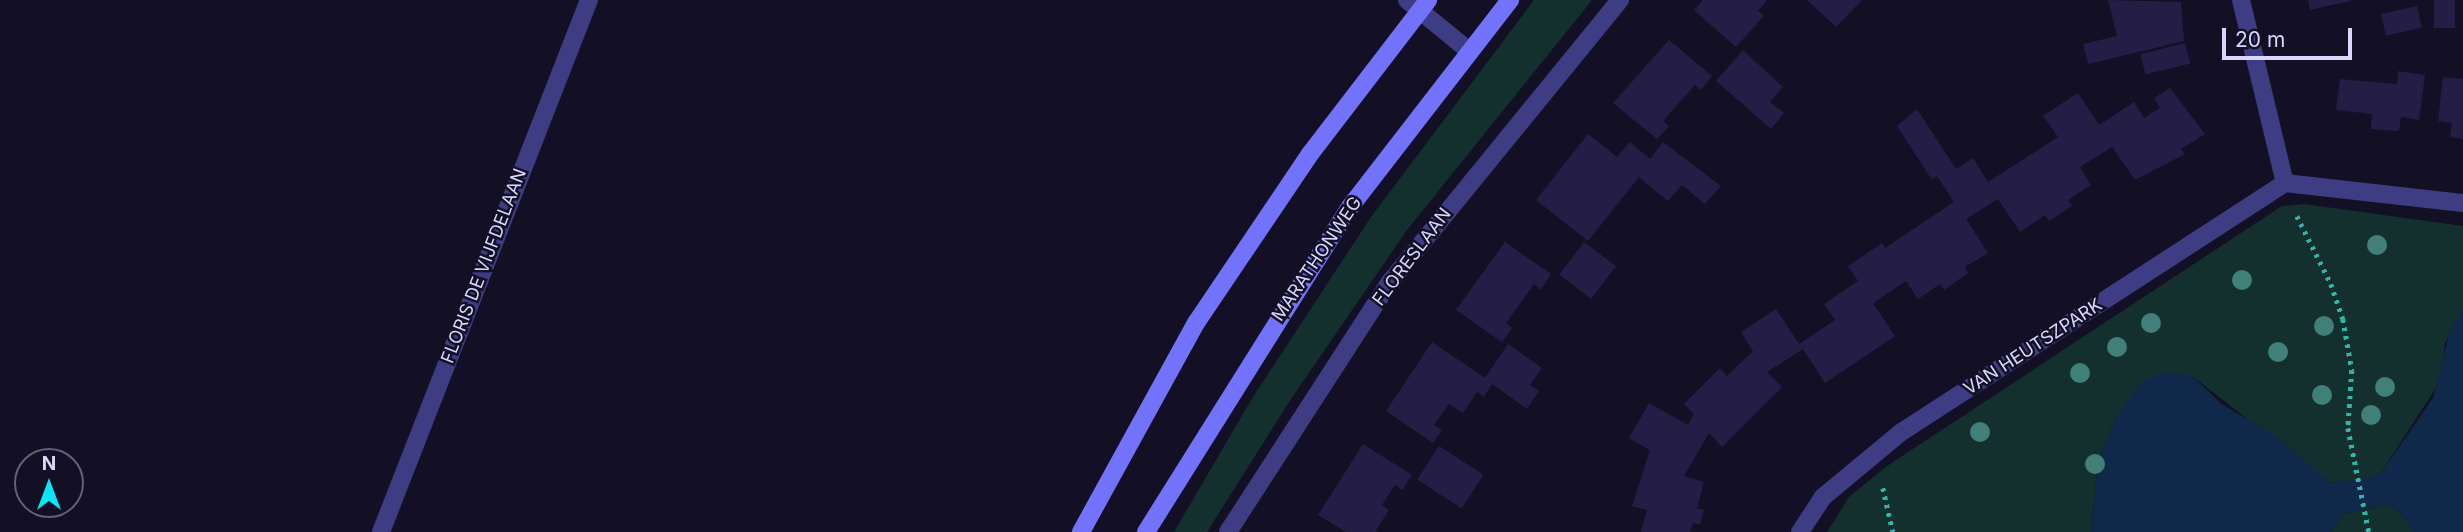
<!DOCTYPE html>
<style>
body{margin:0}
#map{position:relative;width:2463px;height:532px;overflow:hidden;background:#131026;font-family:Inter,sans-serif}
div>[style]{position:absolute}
.green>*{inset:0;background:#13302e}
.water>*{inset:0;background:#10284a}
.building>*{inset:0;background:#241d46;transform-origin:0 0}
.path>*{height:4.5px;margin-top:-2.25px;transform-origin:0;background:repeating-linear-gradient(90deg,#34b4a9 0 3.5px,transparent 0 8.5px)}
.lane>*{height:18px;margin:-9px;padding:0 9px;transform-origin:9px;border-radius:9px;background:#3e3d83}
.street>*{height:18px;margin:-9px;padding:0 9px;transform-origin:9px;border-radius:9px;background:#3e3d83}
.secondary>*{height:18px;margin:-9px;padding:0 9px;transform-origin:9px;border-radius:9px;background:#7272fa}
.trees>*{width:20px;height:20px;margin:-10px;border-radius:50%;background:#408078}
span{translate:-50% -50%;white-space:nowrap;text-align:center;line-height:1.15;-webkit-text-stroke:5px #131026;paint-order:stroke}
.street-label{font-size:18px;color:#dad7fd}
.north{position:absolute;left:14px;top:448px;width:70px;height:70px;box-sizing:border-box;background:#131026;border:2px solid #63607c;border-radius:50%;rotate:0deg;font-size:19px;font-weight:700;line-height:28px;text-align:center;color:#dad7fd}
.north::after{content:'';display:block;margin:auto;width:24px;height:32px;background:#0ae5f6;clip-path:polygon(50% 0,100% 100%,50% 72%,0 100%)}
.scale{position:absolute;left:2222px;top:28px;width:130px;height:32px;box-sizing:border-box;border:4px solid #dad7fd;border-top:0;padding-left:9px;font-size:21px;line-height:24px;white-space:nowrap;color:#dad7fd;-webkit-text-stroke:5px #131026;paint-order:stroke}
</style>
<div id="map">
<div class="green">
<div style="clip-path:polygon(1534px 0,1592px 0,1407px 230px,1291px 399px,1207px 532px,1174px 532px,1253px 397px,1371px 217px)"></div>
<div style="clip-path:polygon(2304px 204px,2463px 226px,2463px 310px,2445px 343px,2441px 380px,2379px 476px,2330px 483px,2192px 376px,2116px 418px,2098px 461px,2091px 532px,1827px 532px,1849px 497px,1887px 466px,2282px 206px)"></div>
<div style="clip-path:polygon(2386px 505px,2397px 508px,2414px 532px,2331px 532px,2343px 514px)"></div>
</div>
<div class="water">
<div style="clip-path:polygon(2463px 310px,2463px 532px,2414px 532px,2397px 508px,2386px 505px,2343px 514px,2331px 532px,2091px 532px,2098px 461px,2116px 418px,2143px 380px,2167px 372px,2192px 376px,2223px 405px,2275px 435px,2330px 483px,2379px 476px,2433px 398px,2451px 327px)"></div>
</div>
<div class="building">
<div style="clip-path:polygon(1703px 0,1767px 0,1758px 11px,1764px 16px,1736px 47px,1694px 10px)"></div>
<div style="clip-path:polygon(1807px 0,1862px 0,1836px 27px)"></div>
<div style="clip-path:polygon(2108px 0,2181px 2px,2184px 41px,2088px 64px,2083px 44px,2117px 36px)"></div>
<div style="clip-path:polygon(2308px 0,2350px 0,2350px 1px,2310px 10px)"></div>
<div style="left:2434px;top:0;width:21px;height:28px"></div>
<div style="left:2417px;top:6px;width:22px;height:37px;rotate:77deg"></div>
<div style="clip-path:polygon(1669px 40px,1712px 76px,1701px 90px,1695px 85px,1663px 121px,1669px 126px,1657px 139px,1613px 103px)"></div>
<div style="left:2185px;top:43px;width:21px;height:46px;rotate:76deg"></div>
<div style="clip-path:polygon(1743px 50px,1783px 87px,1770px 102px,1784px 113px,1771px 129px,1716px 81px)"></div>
<div style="clip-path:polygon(2398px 71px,2425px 75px,2419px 120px,2401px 117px,2399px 131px,2371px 129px,2372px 114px,2336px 110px,2340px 79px,2397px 84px)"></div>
<div style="clip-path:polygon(2443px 77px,2463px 79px,2463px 139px,2450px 137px,2452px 123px,2438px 121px)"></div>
<div style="clip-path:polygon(2170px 88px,2205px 134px,2181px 149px,2185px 154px,2135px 180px,2112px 147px,2080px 167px,2091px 185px,2068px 200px,2072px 206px,2049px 221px,2045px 215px,2020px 232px,1998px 199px,1966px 219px,1988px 253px,1965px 267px,1968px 273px,1944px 290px,1940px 284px,1918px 299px,1906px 281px,1873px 303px,1895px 336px,1825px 383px,1803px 349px,1767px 372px,1782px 387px,1722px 447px,1709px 433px,1684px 476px,1704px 482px,1697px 508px,1704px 510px,1700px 525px,1693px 523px,1690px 532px,1641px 532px,1647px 510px,1632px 506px,1650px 450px,1629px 438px,1649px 403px,1688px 425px,1694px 414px,1684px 404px,1720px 368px,1727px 376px,1753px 351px,1741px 332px,1776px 309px,1799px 344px,1835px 320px,1824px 304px,1858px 281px,1848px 266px,1882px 243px,1885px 248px,1954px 202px,1937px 176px,1932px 180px,1897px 126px,1917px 109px,1956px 169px,1973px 158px,1988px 182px,2058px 137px,2043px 116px,2078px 93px,2099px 125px,2134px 102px,2144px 118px,2160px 108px,2154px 98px)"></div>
<div style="clip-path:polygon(1588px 134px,1617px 157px,1630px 142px,1650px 159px,1663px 142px,1721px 186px,1705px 204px,1682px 185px,1668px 201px,1639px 177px,1588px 241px,1536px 200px)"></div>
<div style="clip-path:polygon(1505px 242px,1551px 274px,1541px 290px,1534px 284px,1506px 323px,1512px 328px,1502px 342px,1456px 310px)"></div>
<div style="left:1584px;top:242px;width:40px;height:41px;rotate:37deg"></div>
<div style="clip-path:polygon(1432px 342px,1485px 378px,1508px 344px,1542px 368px,1530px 385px,1539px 391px,1527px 409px,1492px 384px,1484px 397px,1477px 392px,1463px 413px,1449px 404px,1434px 425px,1442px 430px,1433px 443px,1386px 411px)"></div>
<div style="clip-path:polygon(1363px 444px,1412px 475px,1402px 490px,1395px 485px,1382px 505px,1389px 510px,1375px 532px,1346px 532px,1318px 515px)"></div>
<div style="left:1439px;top:446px;width:53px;height:40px;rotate:33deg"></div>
</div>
<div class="path">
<div style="left:2297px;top:216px;width:76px;rotate:63.4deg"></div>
<div style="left:2331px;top:284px;width:37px;rotate:71deg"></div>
<div style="left:2343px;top:319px;width:52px;rotate:80deg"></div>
<div style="left:2352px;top:370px;width:58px;rotate:93.9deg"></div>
<div style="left:2348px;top:428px;width:106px;rotate:78.6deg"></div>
<div style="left:1883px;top:488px;width:45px;rotate:77.2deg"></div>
</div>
<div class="lane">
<div style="left:1407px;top:0;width:80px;rotate:39.4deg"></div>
<div style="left:381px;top:532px;width:571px;rotate:-68.65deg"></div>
</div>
<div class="street">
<div style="left:2241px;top:0;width:188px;rotate:76.5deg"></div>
<div style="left:1228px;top:532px;width:298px;rotate:-57.1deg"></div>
<div style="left:1390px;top:282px;width:364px;rotate:-50.8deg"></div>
<div style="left:1800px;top:532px;width:42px;rotate:-56.7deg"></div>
<div style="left:1823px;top:497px;width:100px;rotate:-39.7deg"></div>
<div style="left:1900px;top:433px;width:459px;rotate:-33deg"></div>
<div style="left:2285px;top:183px;width:179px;rotate:6.4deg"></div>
</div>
<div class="secondary">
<div style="left:1081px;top:532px;width:239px;rotate:-61.2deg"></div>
<div style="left:1196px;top:323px;width:204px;rotate:-56deg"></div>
<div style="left:1310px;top:154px;width:194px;rotate:-52.5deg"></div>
<div style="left:1146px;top:532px;width:384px;rotate:-57.9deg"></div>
<div style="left:1350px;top:207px;width:262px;rotate:-52.3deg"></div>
</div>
<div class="trees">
<div style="left:2377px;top:245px"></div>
<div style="left:2242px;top:280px"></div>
<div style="left:2151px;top:323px"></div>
<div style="left:2324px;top:326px"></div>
<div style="left:2117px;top:347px"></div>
<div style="left:2278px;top:352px"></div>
<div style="left:2080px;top:373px"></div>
<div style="left:2385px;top:387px"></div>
<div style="left:2322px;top:395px"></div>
<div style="left:2371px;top:415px"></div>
<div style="left:1980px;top:432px"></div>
<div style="left:2095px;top:464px"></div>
</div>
<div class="street-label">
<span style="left:1412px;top:257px;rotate:-53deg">FLORESLAAN</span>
<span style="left:1317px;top:259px;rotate:-56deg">MARATHONWEG</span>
<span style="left:484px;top:266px;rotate:-69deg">FLORIS DE VIJFDELAAN</span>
<span style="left:2033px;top:347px;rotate:-33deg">VAN HEUTSZPARK</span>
</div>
<div class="north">N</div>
<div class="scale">20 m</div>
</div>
